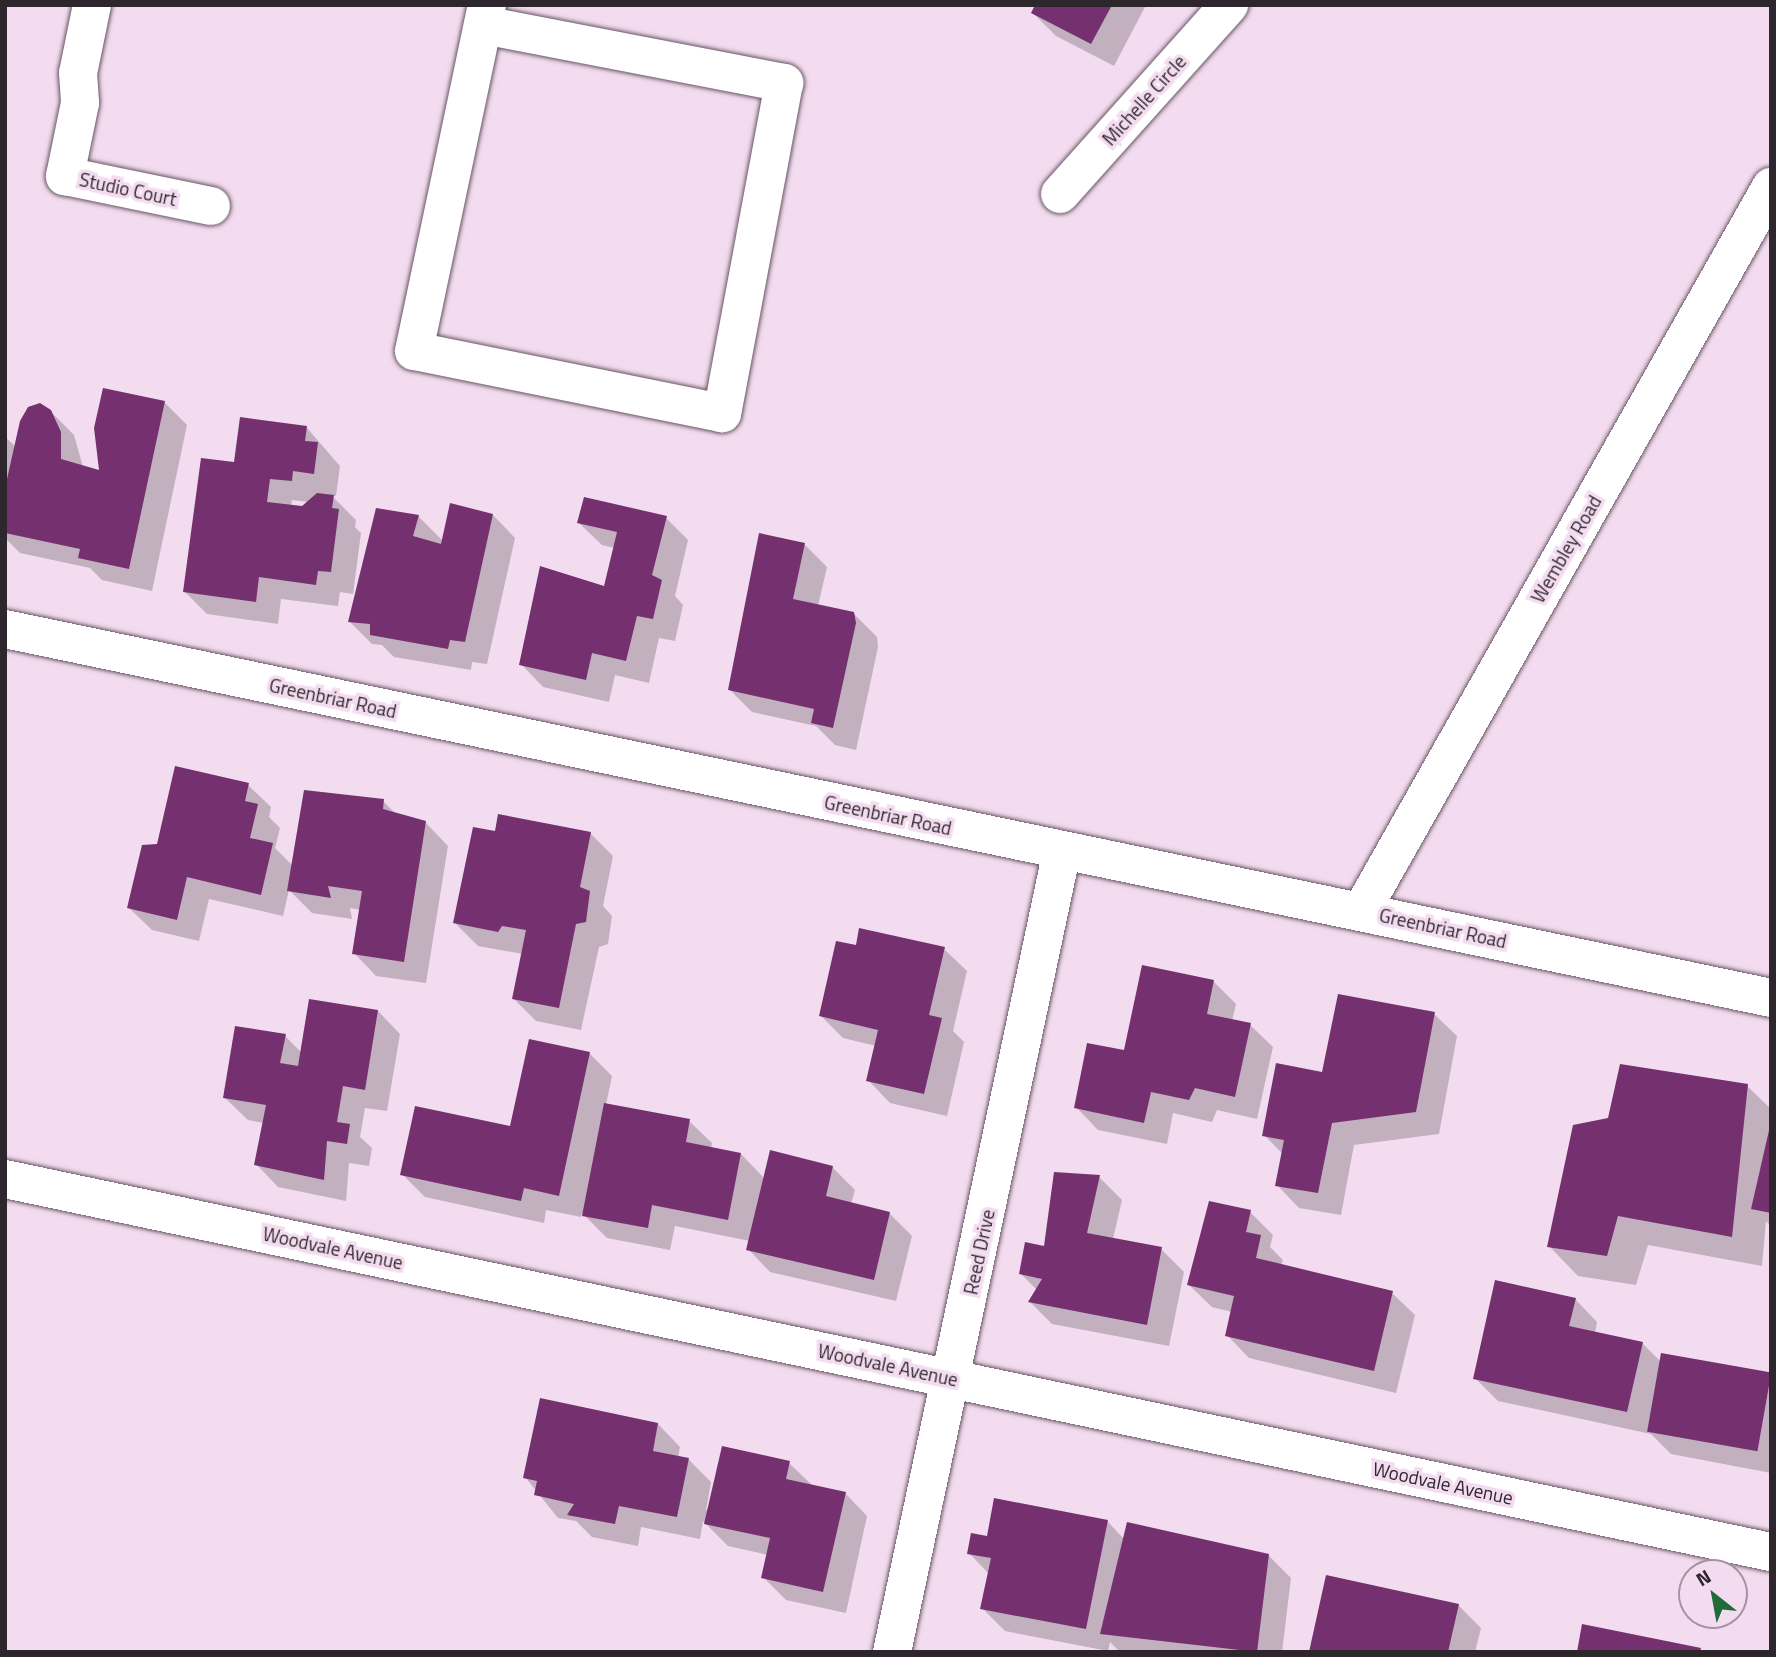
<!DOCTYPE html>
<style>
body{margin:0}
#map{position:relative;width:1776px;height:1657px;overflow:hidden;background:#f3dcef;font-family:"Titillium Web",sans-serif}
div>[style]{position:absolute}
.shadow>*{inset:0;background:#0003}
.building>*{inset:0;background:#74306f;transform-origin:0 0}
.roads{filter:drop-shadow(0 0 2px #685565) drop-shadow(0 0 2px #685565)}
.minor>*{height:38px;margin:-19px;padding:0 19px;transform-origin:19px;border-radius:19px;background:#fff}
span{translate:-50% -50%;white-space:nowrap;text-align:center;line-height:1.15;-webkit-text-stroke:7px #f3dcef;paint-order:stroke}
.street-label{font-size:19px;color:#2e262d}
.frame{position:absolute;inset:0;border:7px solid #2e262d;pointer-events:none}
.north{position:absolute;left:1678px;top:1559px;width:70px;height:70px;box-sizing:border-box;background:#f3dcef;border:2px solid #a493a1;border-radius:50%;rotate:329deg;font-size:19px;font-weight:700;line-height:28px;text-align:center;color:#2e262d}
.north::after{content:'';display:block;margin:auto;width:24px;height:32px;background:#206b39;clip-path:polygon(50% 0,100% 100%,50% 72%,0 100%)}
</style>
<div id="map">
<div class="shadow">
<div style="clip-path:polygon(1037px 5px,1146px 5px,1114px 66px,1056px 36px,1033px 13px)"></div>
<div style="clip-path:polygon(164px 402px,187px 425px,152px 591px,102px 580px,90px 568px,20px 553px,5px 538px,5px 437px,16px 447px,50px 411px,74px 435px,83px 467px,101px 472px)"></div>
<div style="clip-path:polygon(evenodd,307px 428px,340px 466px,336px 496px,331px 495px,356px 520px,355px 527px,361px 533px,353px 594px,340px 592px,338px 606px,281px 599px,278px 624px,207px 614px,185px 592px,235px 464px,307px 428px,292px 500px,309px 502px,303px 508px,291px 507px,292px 500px)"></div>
<div style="clip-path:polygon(493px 515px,515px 538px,487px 664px,472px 662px,471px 670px,394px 657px,382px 645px,372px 644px,350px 622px,418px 516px,443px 541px)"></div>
<div style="clip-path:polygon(666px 518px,688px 540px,675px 596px,683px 605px,675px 641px,659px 638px,649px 683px,615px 675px,609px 702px,543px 687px,521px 664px,606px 588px,615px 548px,602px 545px,579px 523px)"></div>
<div style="clip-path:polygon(804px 544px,827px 567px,818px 606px,854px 614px,877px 637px,878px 647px,856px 750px,835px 745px,816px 726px,752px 712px,729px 689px)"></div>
<div style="clip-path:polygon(248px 785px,271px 807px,269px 817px,280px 828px,275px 848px,293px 866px,383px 801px,397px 815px,426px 823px,448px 846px,426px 983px,376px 976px,354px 953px,361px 910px,350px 908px,352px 919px,312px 913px,289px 890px,283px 916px,209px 899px,199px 941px,152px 930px,129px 908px,158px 846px)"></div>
<div style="clip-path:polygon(496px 833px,590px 833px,613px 856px,603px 906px,612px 916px,608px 944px,599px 947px,581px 1030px,536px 1021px,513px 998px,523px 954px,478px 946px,455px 923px)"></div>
<div style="clip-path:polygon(944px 949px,967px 971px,953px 1031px,964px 1042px,947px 1116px,890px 1103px,868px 1080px,876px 1046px,843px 1038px,821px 1016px)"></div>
<div style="clip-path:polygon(1213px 981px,1236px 1004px,1232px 1021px,1250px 1025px,1273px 1047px,1257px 1119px,1217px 1110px,1212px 1122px,1173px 1113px,1167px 1144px,1098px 1130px,1076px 1107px,1125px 1052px)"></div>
<div style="clip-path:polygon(378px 1011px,400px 1034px,387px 1111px,365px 1108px,360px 1137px,372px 1148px,369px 1166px,349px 1163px,346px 1201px,278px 1187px,256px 1164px,264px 1123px,248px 1120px,225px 1098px,285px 1036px,302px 1053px)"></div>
<div style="clip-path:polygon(1434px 1014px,1457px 1036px,1439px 1134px,1354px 1145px,1341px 1215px,1299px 1208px,1277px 1185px,1283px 1154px,1264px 1135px,1323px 1074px)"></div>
<div style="clip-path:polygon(589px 1053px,612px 1076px,606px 1105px,689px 1121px,712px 1143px,711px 1149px,741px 1154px,765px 1179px,832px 1167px,855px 1190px,851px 1204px,889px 1213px,912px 1236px,896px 1301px,770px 1272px,748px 1249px,750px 1241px,675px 1226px,670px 1250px,607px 1238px,582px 1213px,581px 1217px,546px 1210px,544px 1223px,425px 1197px,402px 1174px,511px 1128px)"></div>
<div style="clip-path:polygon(1747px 1086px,1771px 1109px,1771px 1226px,1766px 1221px,1762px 1266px,1648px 1245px,1636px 1285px,1578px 1276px,1549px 1246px)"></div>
<div style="clip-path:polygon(1099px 1177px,1122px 1200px,1113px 1239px,1161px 1249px,1184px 1272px,1169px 1346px,1052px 1324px,1030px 1302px,1037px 1290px,1021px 1274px)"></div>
<div style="clip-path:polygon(1250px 1212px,1273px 1235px,1270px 1247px,1283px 1260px,1281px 1266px,1392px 1293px,1415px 1315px,1396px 1393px,1249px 1358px,1227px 1335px,1232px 1312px,1212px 1307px,1189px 1285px)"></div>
<div style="clip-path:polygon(1575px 1299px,1597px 1322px,1595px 1333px,1642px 1343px,1661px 1362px,1771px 1375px,1771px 1473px,1671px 1454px,1651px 1434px,1498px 1401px,1475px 1378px)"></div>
<div style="clip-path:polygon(658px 1424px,680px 1447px,678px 1458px,689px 1460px,711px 1482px,706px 1510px,789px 1463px,812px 1485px,845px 1493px,867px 1516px,846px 1613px,786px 1600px,763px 1577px,768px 1555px,728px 1546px,703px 1521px,700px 1539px,641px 1527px,638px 1546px,592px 1537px,576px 1521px,558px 1518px,525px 1477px)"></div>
<div style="clip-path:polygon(1107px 1521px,1124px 1539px,1268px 1555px,1291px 1578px,1282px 1652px,1120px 1652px,1110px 1642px,1108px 1651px,1005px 1631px,982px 1608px,989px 1574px,969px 1553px,988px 1538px)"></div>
<div style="clip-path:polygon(1458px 1605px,1481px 1628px,1475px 1652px,1311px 1652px)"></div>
</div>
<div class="building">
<div style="clip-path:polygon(1035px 5px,1112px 5px,1091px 44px,1031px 13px)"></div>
<div style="clip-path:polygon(103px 388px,165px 401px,129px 569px,78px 558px,80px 549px,5px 533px,5px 488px,20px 421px,28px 407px,40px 403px,51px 410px,61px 432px,61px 459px,99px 470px,94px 428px)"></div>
<div style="clip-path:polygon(240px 417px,307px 426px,305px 441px,318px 442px,314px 474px,293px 471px,292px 481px,270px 479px,267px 502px,302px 506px,317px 493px,334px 495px,332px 508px,339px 509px,331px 572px,318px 571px,316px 585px,259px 577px,256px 602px,183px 592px,201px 458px,234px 462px)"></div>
<div style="clip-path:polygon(584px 497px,667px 516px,652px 575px,662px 580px,653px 619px,637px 616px,626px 661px,592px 653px,586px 680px,519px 665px,540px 566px,604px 586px,617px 532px,577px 523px)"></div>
<div style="clip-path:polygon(450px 503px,493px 514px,465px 642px,450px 640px,448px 649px,370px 635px,370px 624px,348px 622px,376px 508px,419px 515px,413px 536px,441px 544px)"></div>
<div style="clip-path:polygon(759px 533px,805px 543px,793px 599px,854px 612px,856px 623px,833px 728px,811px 723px,814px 709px,728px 690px)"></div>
<div style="clip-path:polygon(175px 766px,249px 783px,245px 801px,258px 804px,250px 838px,273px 843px,261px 895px,187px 877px,177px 920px,127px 908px,142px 845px,157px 844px)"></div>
<div style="clip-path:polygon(304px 790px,384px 799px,383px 809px,426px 821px,404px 962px,352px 954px,362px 891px,328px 886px,331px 898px,287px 891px)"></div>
<div style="clip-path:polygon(498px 814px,591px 832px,580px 887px,590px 891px,586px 922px,576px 924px,559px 1008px,512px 999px,526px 930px,502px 926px,498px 932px,453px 923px,473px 827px,495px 831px)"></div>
<div style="clip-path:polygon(859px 928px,945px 947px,929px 1015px,942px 1018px,924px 1094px,866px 1081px,878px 1030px,819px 1016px,836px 941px,856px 945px)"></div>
<div style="clip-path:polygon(1142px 965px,1214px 980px,1207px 1014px,1251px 1023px,1235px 1097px,1195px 1088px,1189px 1100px,1151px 1092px,1144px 1123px,1074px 1108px,1087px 1043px,1124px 1050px)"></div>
<div style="clip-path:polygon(1338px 994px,1435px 1012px,1416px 1112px,1332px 1123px,1318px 1193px,1275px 1186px,1284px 1140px,1262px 1136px,1276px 1063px,1322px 1072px)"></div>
<div style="clip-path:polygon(309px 999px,378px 1010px,365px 1090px,343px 1086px,337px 1122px,350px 1124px,347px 1144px,327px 1141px,324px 1180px,254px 1165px,266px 1105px,223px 1098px,235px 1026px,286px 1034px,280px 1063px,298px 1066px)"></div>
<div style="clip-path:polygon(529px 1039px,590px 1052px,559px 1196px,524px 1188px,521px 1201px,400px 1175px,415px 1106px,510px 1126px)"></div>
<div style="clip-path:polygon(1620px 1064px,1748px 1084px,1732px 1237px,1618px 1216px,1607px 1256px,1547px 1247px,1573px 1125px,1608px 1118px)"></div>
<div style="clip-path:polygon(604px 1103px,690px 1119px,686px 1142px,741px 1153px,728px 1220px,652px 1205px,648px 1228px,582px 1216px)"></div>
<div style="clip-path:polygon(1770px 1126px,1771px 1126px,1771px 1213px,1751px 1209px)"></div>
<div style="clip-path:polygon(770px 1150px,833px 1166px,826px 1196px,890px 1212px,874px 1280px,746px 1250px)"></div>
<div style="clip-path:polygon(1054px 1172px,1100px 1175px,1087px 1233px,1162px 1247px,1147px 1325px,1028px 1302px,1042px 1279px,1019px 1274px,1025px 1242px,1044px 1246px)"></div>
<div style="clip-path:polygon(1209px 1201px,1251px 1210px,1246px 1232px,1261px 1235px,1256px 1258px,1393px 1291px,1374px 1371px,1225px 1336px,1234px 1296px,1187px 1285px)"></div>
<div style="clip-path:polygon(1495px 1280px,1576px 1298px,1569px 1326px,1643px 1342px,1627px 1412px,1473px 1379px)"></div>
<div style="left:1661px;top:1353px;width:112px;height:80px;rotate:10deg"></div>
<div style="clip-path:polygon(540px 1398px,658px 1423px,653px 1451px,689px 1458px,677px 1517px,619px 1506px,615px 1524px,567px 1515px,574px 1504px,534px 1495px,537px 1481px,523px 1478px)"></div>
<div style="clip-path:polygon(722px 1446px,790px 1461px,786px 1479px,846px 1492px,823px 1592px,761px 1578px,770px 1538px,704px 1524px)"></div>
<div style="clip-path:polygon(994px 1498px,1108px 1520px,1086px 1629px,980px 1609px,991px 1558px,967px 1554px,971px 1533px,987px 1536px)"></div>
<div style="clip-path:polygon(1127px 1522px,1269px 1554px,1257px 1652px,1100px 1634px)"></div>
<div style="clip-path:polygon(1326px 1575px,1459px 1604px,1448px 1652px,1309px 1652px)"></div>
<div style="clip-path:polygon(1582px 1624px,1701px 1648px,1700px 1652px,1577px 1652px)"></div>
</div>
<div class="roads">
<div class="minor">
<div style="left:92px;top:5px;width:69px;rotate:101.6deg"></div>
<div style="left:78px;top:73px;width:30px;rotate:86deg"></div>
<div style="left:80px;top:103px;width:75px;rotate:101.6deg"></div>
<div style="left:65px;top:176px;width:149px;rotate:11.6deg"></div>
<div style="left:483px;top:25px;width:307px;rotate:10.9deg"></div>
<div style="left:784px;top:83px;width:336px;rotate:100.6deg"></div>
<div style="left:722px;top:413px;width:314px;rotate:-168.6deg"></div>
<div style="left:414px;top:351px;width:354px;rotate:-78.1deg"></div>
<div style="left:1060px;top:194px;width:254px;rotate:-48.2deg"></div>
<div style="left:5px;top:629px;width:1804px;rotate:11.8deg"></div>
<div style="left:1362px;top:910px;width:831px;rotate:-60.5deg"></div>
<div style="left:5px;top:1179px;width:1805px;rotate:11.93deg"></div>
<div style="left:892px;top:1652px;width:819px;rotate:-78.02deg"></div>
</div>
</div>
<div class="street-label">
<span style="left:1144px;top:100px;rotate:-48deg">Michelle Circle</span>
<span style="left:128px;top:189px;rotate:12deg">Studio Court</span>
<span style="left:1566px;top:549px;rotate:-60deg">Wembley Road</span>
<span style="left:333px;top:698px;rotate:12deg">Greenbriar Road</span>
<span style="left:888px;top:815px;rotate:12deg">Greenbriar Road</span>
<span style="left:1443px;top:928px;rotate:12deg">Greenbriar Road</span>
<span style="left:333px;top:1248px;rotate:12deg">Woodvale Avenue</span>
<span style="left:979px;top:1252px;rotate:-78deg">Reed Drive</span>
<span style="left:888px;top:1365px;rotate:12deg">Woodvale Avenue</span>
<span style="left:1443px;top:1483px;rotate:12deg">Woodvale Avenue</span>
</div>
<div class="frame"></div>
<div class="north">N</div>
</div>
